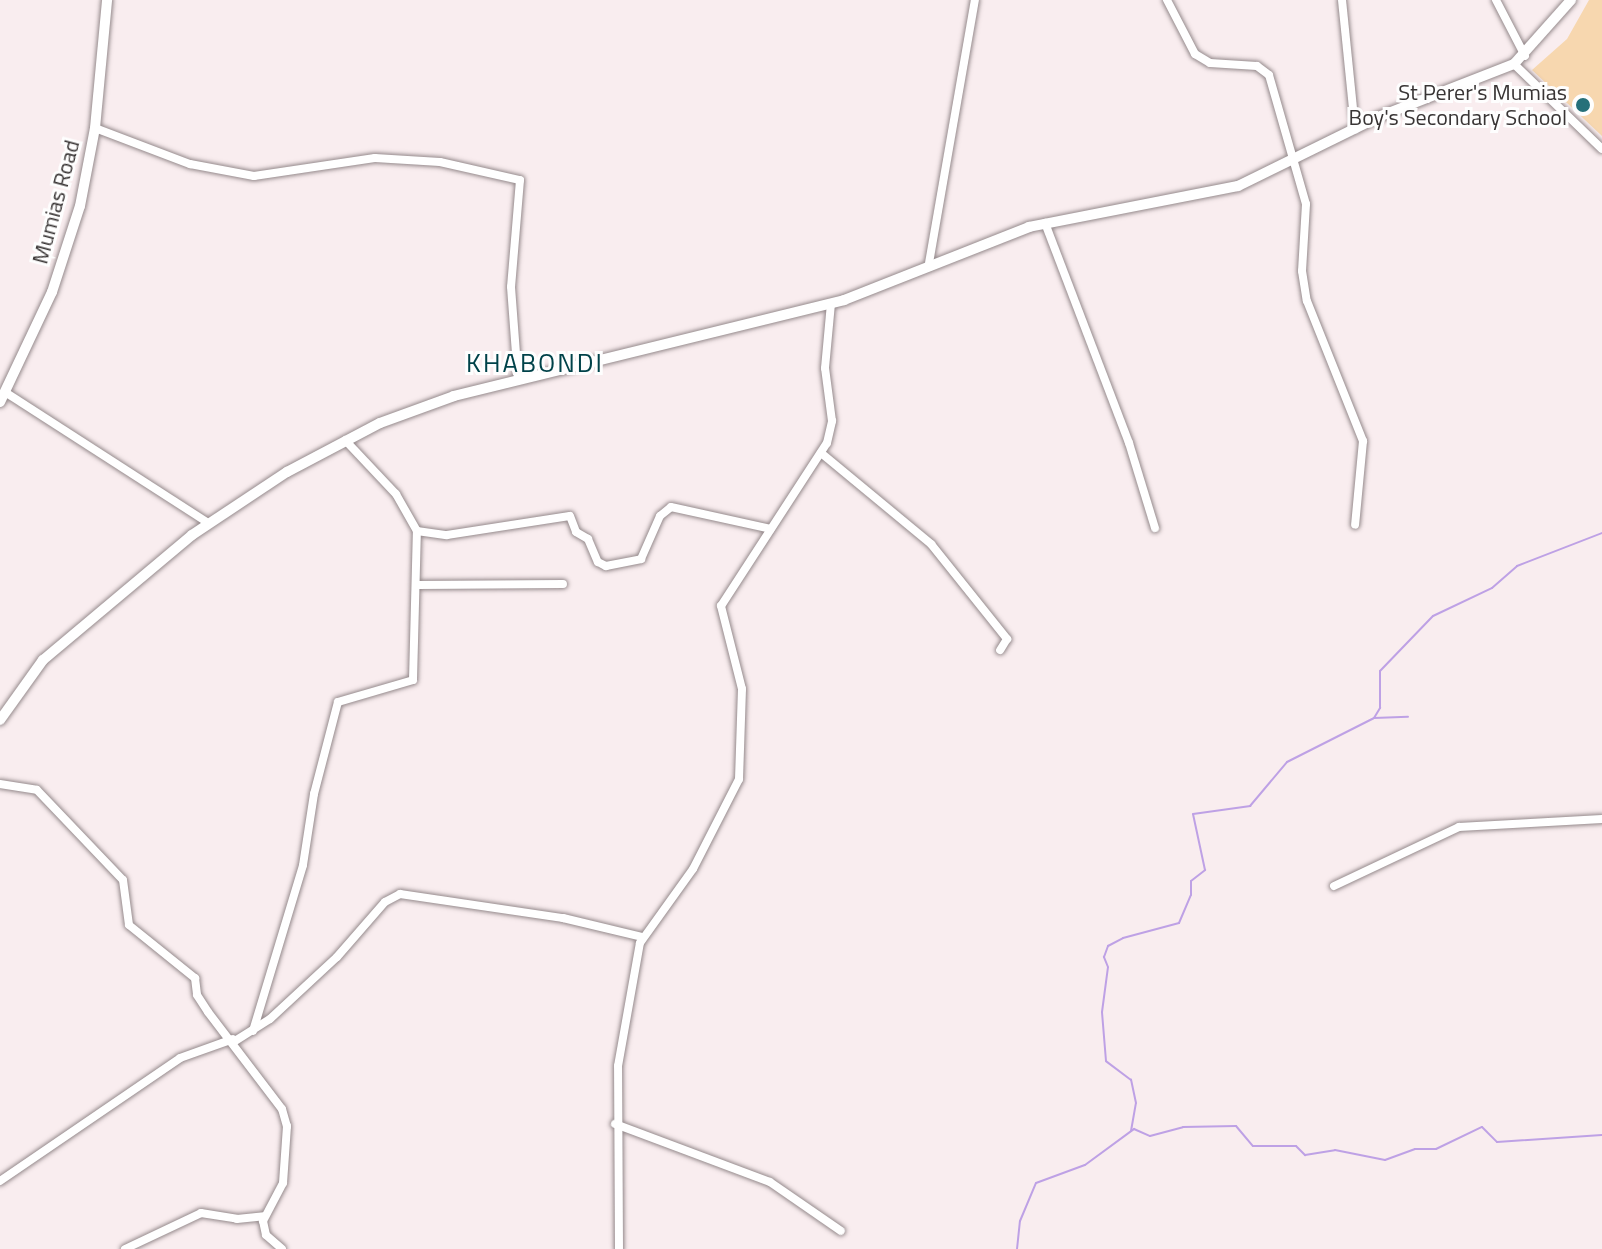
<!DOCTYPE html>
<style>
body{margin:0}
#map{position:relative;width:1602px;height:1249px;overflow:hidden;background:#f9edef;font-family:"Titillium Web",sans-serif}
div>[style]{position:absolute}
.green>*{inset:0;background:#f7d7af}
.stream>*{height:2px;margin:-1px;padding:0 1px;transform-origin:1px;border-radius:1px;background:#bea1e5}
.roads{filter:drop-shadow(0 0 2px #958a8c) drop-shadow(0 0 2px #958a8c)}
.minor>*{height:8px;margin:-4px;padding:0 4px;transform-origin:4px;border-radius:4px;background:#fff}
.tertiary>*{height:10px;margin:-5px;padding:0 5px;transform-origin:5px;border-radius:5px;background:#fff}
.dots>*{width:22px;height:22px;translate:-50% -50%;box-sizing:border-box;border:4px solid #fefefe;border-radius:50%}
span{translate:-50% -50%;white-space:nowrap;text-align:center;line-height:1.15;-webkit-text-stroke:6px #fefefe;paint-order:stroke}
.poi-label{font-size:22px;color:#383434}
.right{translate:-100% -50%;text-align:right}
.street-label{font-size:22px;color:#383434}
.quarter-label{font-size:26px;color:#004249;letter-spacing:2px}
</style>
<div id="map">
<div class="green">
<div style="clip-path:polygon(1589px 0,1602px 0,1602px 136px,1532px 70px,1567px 39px)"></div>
</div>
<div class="stream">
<div style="left:1374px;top:718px;width:34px;rotate:-2deg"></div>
<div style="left:1131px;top:1131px;width:28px;rotate:-80deg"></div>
<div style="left:1136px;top:1103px;width:24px;rotate:-102deg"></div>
<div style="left:1131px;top:1080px;width:31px;rotate:-143deg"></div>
<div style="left:1106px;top:1061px;width:49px;rotate:-94.7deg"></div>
<div style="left:1102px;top:1012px;width:45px;rotate:-82.4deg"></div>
<div style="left:1108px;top:967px;width:11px;rotate:-112deg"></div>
<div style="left:1104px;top:957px;width:12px;rotate:-70deg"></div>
<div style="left:1108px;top:946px;width:17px;rotate:-28deg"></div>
<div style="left:1123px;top:938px;width:58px;rotate:-15deg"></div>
<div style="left:1179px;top:923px;width:30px;rotate:-67deg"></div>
<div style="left:1191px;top:895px;width:14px;rotate:-90deg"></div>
<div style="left:1191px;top:881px;width:18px;rotate:-38deg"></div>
<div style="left:1205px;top:870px;width:57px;rotate:-102.1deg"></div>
<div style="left:1193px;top:814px;width:58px;rotate:-8deg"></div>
<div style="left:1250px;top:806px;width:57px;rotate:-49.9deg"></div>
<div style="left:1287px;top:762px;width:97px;rotate:-26.8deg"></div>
<div style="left:1374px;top:718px;width:12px;rotate:-59deg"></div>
<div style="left:1380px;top:708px;width:37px;rotate:-90deg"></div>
<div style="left:1380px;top:671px;width:76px;rotate:-46.1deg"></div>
<div style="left:1433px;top:616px;width:65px;rotate:-25.4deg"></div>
<div style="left:1492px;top:588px;width:33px;rotate:-41deg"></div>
<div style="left:1517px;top:566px;width:91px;rotate:-21.2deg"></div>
<div style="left:1017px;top:1249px;width:28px;rotate:-84deg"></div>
<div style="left:1020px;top:1221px;width:41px;rotate:-67.2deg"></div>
<div style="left:1036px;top:1183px;width:52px;rotate:-20.2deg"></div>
<div style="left:1085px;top:1165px;width:61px;rotate:-36.3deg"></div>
<div style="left:1134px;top:1129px;width:17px;rotate:24deg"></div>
<div style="left:1150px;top:1136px;width:34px;rotate:-15deg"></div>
<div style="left:1183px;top:1127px;width:53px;rotate:-1.1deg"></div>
<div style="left:1236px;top:1126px;width:26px;rotate:50deg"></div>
<div style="left:1253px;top:1146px;width:43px"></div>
<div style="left:1296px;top:1146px;width:13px;rotate:45deg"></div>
<div style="left:1305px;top:1155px;width:30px;rotate:-9deg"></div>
<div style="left:1335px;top:1150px;width:51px;rotate:11.3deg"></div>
<div style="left:1385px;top:1160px;width:32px;rotate:-20deg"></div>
<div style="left:1415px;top:1149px;width:21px"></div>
<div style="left:1436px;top:1149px;width:51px;rotate:-25.6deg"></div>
<div style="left:1482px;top:1127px;width:21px;rotate:45deg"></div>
<div style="left:1497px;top:1142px;width:105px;rotate:-3.8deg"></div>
</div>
<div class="roads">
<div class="minor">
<div style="left:1167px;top:0;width:61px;rotate:62.6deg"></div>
<div style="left:1195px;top:54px;width:17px;rotate:31deg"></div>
<div style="left:1210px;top:63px;width:47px;rotate:3.7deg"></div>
<div style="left:1257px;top:66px;width:15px;rotate:37deg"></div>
<div style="left:1269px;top:75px;width:134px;rotate:74deg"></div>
<div style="left:1306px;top:204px;width:67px;rotate:93.4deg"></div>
<div style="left:1302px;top:271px;width:30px;rotate:81deg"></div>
<div style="left:1307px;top:301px;width:151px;rotate:68.2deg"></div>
<div style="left:1363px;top:441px;width:84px;rotate:95.4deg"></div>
<div style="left:1342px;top:0;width:130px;rotate:84.2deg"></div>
<div style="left:1496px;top:0;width:63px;rotate:62.6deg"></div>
<div style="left:1514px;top:64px;width:122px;rotate:44deg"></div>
<div style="left:95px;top:128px;width:102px;rotate:20.8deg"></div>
<div style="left:190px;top:164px;width:65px;rotate:10.6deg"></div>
<div style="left:254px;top:176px;width:122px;rotate:-8.5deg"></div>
<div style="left:375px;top:158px;width:65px;rotate:3.5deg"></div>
<div style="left:440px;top:162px;width:82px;rotate:12.7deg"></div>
<div style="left:520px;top:180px;width:107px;rotate:94.8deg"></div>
<div style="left:511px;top:287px;width:93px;rotate:85.7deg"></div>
<div style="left:1045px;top:223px;width:235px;rotate:69.1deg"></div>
<div style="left:1129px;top:443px;width:89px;rotate:73deg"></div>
<div style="left:929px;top:263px;width:267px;rotate:-80.1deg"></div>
<div style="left:5px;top:392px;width:242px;rotate:32.8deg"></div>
<div style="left:821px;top:453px;width:143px;rotate:39.6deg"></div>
<div style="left:931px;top:544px;width:122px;rotate:51.3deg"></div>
<div style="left:1007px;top:639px;width:13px;rotate:122deg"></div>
<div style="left:417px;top:531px;width:30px;rotate:8deg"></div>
<div style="left:447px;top:535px;width:124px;rotate:-8.8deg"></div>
<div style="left:570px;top:516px;width:17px;rotate:69deg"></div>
<div style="left:576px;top:532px;width:14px;rotate:30deg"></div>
<div style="left:588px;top:539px;width:25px;rotate:67deg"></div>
<div style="left:598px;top:562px;width:9px;rotate:27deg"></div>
<div style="left:606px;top:566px;width:36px;rotate:-11deg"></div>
<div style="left:641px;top:559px;width:47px;rotate:-66.2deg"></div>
<div style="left:660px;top:516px;width:14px;rotate:-39deg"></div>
<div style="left:671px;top:507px;width:102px;rotate:12.4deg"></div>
<div style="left:418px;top:585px;width:145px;rotate:-0.4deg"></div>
<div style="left:0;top:784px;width:37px;rotate:9deg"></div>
<div style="left:37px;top:790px;width:124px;rotate:46.3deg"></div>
<div style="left:123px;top:880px;width:45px;rotate:82.4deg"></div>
<div style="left:129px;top:925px;width:85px;rotate:38.8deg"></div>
<div style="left:195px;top:978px;width:17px;rotate:83deg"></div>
<div style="left:197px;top:995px;width:20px;rotate:57deg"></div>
<div style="left:208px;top:1012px;width:122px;rotate:52.7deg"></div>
<div style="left:282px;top:1109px;width:18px;rotate:74deg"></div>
<div style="left:287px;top:1126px;width:57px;rotate:94deg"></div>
<div style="left:283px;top:1183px;width:43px;rotate:117.8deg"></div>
<div style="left:263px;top:1221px;width:14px;rotate:78deg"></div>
<div style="left:266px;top:1235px;width:21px;rotate:41deg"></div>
<div style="left:1334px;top:886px;width:138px;rotate:-25.3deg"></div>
<div style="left:1459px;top:827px;width:143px;rotate:-3.2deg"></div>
<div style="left:253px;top:1031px;width:173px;rotate:-73.2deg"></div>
<div style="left:303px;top:865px;width:72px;rotate:-81.2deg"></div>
<div style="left:314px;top:794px;width:95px;rotate:-75.4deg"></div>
<div style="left:338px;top:702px;width:78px;rotate:-16.3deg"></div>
<div style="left:413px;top:680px;width:149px;rotate:-88.5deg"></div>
<div style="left:417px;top:531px;width:43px;rotate:-119.6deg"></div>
<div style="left:396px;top:494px;width:74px;rotate:-133.4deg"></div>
<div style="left:235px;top:1041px;width:41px;rotate:-32.2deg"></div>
<div style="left:270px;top:1019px;width:91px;rotate:-42.8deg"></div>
<div style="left:337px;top:957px;width:73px;rotate:-48.9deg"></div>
<div style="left:385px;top:902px;width:17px;rotate:-28deg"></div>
<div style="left:400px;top:894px;width:165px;rotate:8.4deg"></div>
<div style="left:563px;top:918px;width:81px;rotate:13.5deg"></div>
<div style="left:615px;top:1124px;width:165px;rotate:20.5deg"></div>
<div style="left:770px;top:1182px;width:86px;rotate:34.6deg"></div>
<div style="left:0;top:1181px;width:218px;rotate:-34.3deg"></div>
<div style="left:180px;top:1058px;width:56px;rotate:-19.7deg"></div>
<div style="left:125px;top:1249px;width:84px;rotate:-25.3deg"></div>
<div style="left:201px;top:1213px;width:36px;rotate:9deg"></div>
<div style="left:237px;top:1219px;width:27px;rotate:-6deg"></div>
<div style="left:619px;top:1249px;width:183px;rotate:-90.3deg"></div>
<div style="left:618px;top:1066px;width:125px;rotate:-79.9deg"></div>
<div style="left:640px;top:943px;width:91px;rotate:-54.4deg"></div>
<div style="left:693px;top:869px;width:101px;rotate:-62.9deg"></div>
<div style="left:739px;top:779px;width:90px;rotate:-88.1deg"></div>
<div style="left:742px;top:689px;width:86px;rotate:-104.2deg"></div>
<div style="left:721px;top:606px;width:194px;rotate:-57deg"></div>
<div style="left:827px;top:443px;width:23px;rotate:-77deg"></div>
<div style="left:832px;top:421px;width:53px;rotate:-97.5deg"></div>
<div style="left:825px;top:368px;width:65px;rotate:-84.7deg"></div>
</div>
<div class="tertiary">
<div style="left:0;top:402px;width:122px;rotate:-64.7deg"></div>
<div style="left:52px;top:292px;width:90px;rotate:-72deg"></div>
<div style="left:80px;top:206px;width:79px;rotate:-79.1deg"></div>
<div style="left:95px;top:128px;width:129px;rotate:-84.6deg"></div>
<div style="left:0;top:720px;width:74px;rotate:-54.4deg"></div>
<div style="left:43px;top:660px;width:194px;rotate:-40deg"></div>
<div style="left:192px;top:535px;width:114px;rotate:-33.6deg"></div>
<div style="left:287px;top:472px;width:105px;rotate:-27.8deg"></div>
<div style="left:380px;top:423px;width:79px;rotate:-20deg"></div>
<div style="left:454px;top:396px;width:402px;rotate:-13.8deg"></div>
<div style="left:844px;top:300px;width:199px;rotate:-21.5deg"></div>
<div style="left:1029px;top:227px;width:213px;rotate:-11.1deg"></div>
<div style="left:1238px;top:186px;width:156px;rotate:-26.2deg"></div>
<div style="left:1378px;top:117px;width:146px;rotate:-21.3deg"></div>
<div style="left:1514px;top:64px;width:86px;rotate:-48.3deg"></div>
</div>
</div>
<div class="dots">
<div style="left:1583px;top:105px;background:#267079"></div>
</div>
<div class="poi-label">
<span class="right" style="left:1567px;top:105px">St Perer's Mumias<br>Boy's Secondary School</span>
</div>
<div class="street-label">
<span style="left:56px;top:202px;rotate:-75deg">Mumias Road</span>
</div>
<div class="quarter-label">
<span style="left:535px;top:363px">KHABONDI</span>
</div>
</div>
